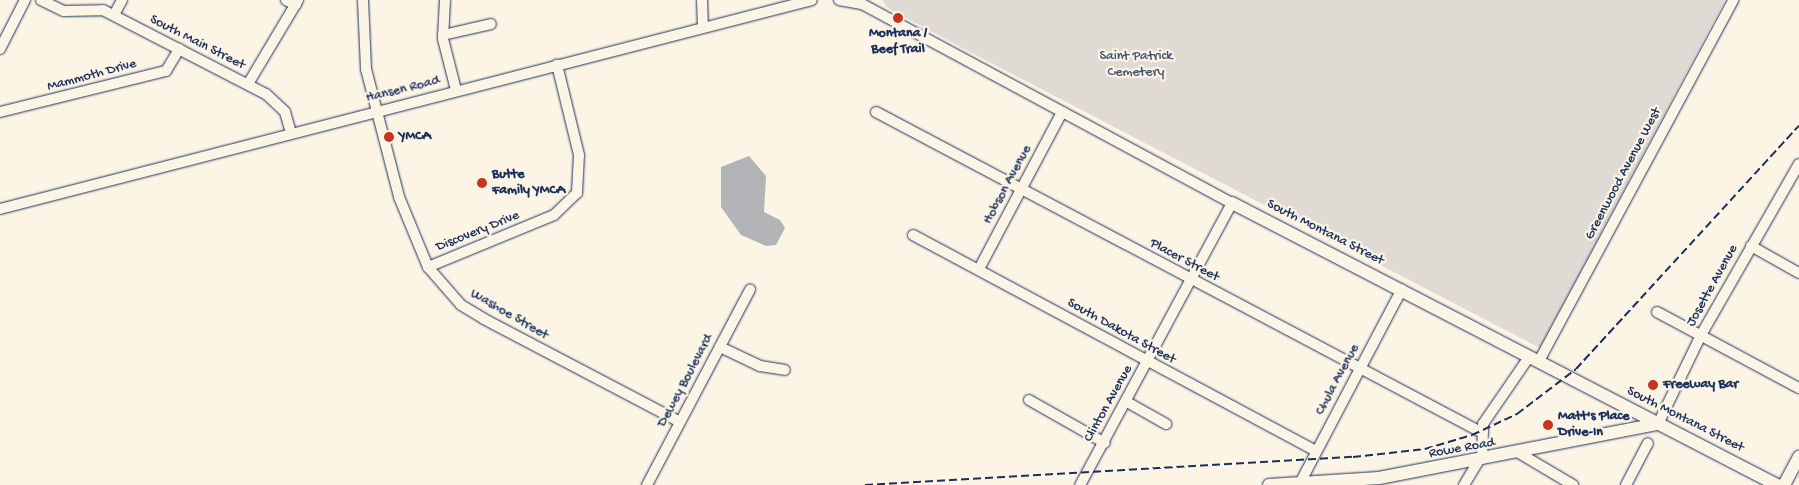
<!DOCTYPE html>
<style>
body{margin:0}
#map{position:relative;width:1799px;height:485px;overflow:hidden;background:#fcf5e5;font-family:"Gochi Hand",sans-serif}
div>[style]{position:absolute}
.green>*{inset:0;background:#dfdbd4}
.water>*{inset:0;background:#b2b4b8}
.roads{filter:drop-shadow(0 0 1px #1b2f5e) drop-shadow(0 0 1px #1b2f5e)}
.minor>*{height:10px;margin:-5px;padding:0 5px;transform-origin:5px;border-radius:5px;background:#fcf5e5}
.major>*{height:12px;margin:-6px;padding:0 6px;transform-origin:6px;border-radius:6px;background:#fcf5e5}
.rail>*{height:2px;margin-top:-1px;transform-origin:0;background:repeating-linear-gradient(90deg,#1b2f5e 0 8px,transparent 0 12px)}
.dots>*{width:14px;height:14px;translate:-50% -50%;box-sizing:border-box;border:2px solid #fcf5e5;border-radius:50%}
span{translate:-50% -50%;white-space:nowrap;text-align:center;line-height:1.15;-webkit-text-stroke:4.5px #fcf5e5;paint-order:stroke}
.poi-label{font-size:14px;color:#1b2f5e;font-weight:700}
.left{translate:0 -50%;text-align:left}
.street-label{font-size:14px;color:#1b2f5e}
.park-label{font-size:14px;color:#425176}
</style>
<div id="map">
<div class="green">
<div style="clip-path:polygon(882px 0,1725px 0,1540px 348px,964px 49px,888px 8px)"></div>
</div>
<div class="water">
<div style="clip-path:polygon(749px 156px,766px 176px,764px 212px,780px 220px,785px 228px,776px 245px,766px 246px,741px 235px,721px 207px,721px 167px)"></div>
</div>
<div class="roads">
<div class="minor">
<div style="left:41px;top:0;width:25px;rotate:26deg"></div>
<div style="left:64px;top:11px;width:39px;rotate:-1deg"></div>
<div style="left:103px;top:10px;width:183px;rotate:27.3deg"></div>
<div style="left:266px;top:94px;width:26px;rotate:43deg"></div>
<div style="left:285px;top:112px;width:22px;rotate:74deg"></div>
<div style="left:286px;top:0;width:11px;rotate:27deg"></div>
<div style="left:363px;top:0;width:69px;rotate:87.5deg"></div>
<div style="left:366px;top:69px;width:132px;rotate:75.5deg"></div>
<div style="left:399px;top:197px;width:76px;rotate:67.5deg"></div>
<div style="left:428px;top:267px;width:50px;rotate:49deg"></div>
<div style="left:461px;top:305px;width:27px;rotate:31deg"></div>
<div style="left:484px;top:319px;width:221px;rotate:27.7deg"></div>
<div style="left:445px;top:0;width:39px;rotate:93deg"></div>
<div style="left:443px;top:39px;width:53px;rotate:75.7deg"></div>
<div style="left:702px;top:0;width:26px;rotate:88deg"></div>
<div style="left:839px;top:0;width:23px;rotate:10deg"></div>
<div style="left:862px;top:4px;width:420px;rotate:28.3deg"></div>
<div style="left:1232px;top:203px;width:320px;rotate:118.3deg"></div>
<div style="left:114px;top:15px;width:17px;rotate:-62deg"></div>
<div style="left:443px;top:35px;width:49px;rotate:-12.9deg"></div>
<div style="left:0;top:49px;width:55px;rotate:-63deg"></div>
<div style="left:248px;top:84px;width:98px;rotate:-59.2deg"></div>
<div style="left:0;top:112px;width:171px;rotate:-13.9deg"></div>
<div style="left:166px;top:71px;width:26px;rotate:-59deg"></div>
<div style="left:876px;top:112px;width:684px;rotate:27.88deg"></div>
<div style="left:0;top:209px;width:838px;rotate:-14.43deg"></div>
<div style="left:913px;top:235px;width:457px;rotate:28.2deg"></div>
<div style="left:1751px;top:246px;width:55px;rotate:29.4deg"></div>
<div style="left:428px;top:267px;width:136px;rotate:-22.4deg"></div>
<div style="left:554px;top:215px;width:32px;rotate:-44deg"></div>
<div style="left:577px;top:193px;width:38px;rotate:-87deg"></div>
<div style="left:579px;top:155px;width:93px;rotate:-103.7deg"></div>
<div style="left:979px;top:269px;width:178px;rotate:-62.1deg"></div>
<div style="left:1657px;top:312px;width:161px;rotate:28.2deg"></div>
<div style="left:720px;top:347px;width:44px;rotate:25.4deg"></div>
<div style="left:760px;top:366px;width:25px;rotate:9deg"></div>
<div style="left:1539px;top:361px;width:410px;rotate:-61.7deg"></div>
<div style="left:1029px;top:400px;width:87px;rotate:29.5deg"></div>
<div style="left:1127px;top:402px;width:45px;rotate:29.4deg"></div>
<div style="left:1658px;top:424px;width:99px;rotate:-64.2deg"></div>
<div style="left:1701px;top:335px;width:197px;rotate:-60.2deg"></div>
<div style="left:1519px;top:453px;width:63px;rotate:30.7deg"></div>
<div style="left:1482px;top:459px;width:35px;rotate:-88deg"></div>
<div style="left:1483px;top:424px;width:81px;rotate:-55.5deg"></div>
<div style="left:647px;top:485px;width:221px;rotate:-62.2deg"></div>
<div style="left:1299px;top:485px;width:221px;rotate:-62.3deg"></div>
<div style="left:1464px;top:485px;width:29px;rotate:-59deg"></div>
<div style="left:1626px;top:485px;width:47px;rotate:-62.4deg"></div>
</div>
<div class="major">
<div style="left:1232px;top:203px;width:614px;rotate:27.36deg"></div>
<div style="left:1269px;top:485px;width:110px;rotate:-3.6deg"></div>
<div style="left:1379px;top:478px;width:284px;rotate:-11deg"></div>
<div style="left:1784px;top:485px;width:32px;rotate:-62deg"></div>
</div>
</div>
<div class="rail">
<div style="left:865px;top:485px;width:489px;rotate:-3.3deg"></div>
<div style="left:1353px;top:457px;width:72px;rotate:-6.3deg"></div>
<div style="left:1425px;top:449px;width:49px;rotate:-16.6deg"></div>
<div style="left:1472px;top:435px;width:50px;rotate:-25deg"></div>
<div style="left:1517px;top:414px;width:74px;rotate:-37.3deg"></div>
<div style="left:1576px;top:369px;width:330px;rotate:-47.5deg"></div>
</div>
<div class="dots">
<div style="left:898px;top:18px;background:#c8321e"></div>
<div style="left:389px;top:137px;background:#c8321e"></div>
<div style="left:482px;top:183px;background:#c8321e"></div>
<div style="left:1653px;top:385px;background:#c8321e"></div>
<div style="left:1548px;top:425px;background:#c8321e"></div>
</div>
<div class="poi-label">
<span style="left:898px;top:42px">Montana /<br>Beef Trail</span>
<span class="left" style="left:399px;top:137px">YMCA</span>
<span class="left" style="left:492px;top:183px">Butte<br>Family YMCA</span>
<span class="left" style="left:1663px;top:385px">Freeway Bar</span>
<span class="left" style="left:1558px;top:425px">Matt's Place<br>Drive-In</span>
</div>
<div class="street-label">
<span style="left:197px;top:43px;rotate:27deg">South Main Street</span>
<span style="left:92px;top:76px;rotate:-15deg">Mammoth Drive</span>
<span style="left:403px;top:90px;rotate:-14deg">Hansen Road</span>
<span style="left:1624px;top:174px;rotate:-62deg">Greenwood Avenue West</span>
<span style="left:1008px;top:185px;rotate:-62deg">Hobson Avenue</span>
<span style="left:478px;top:232px;rotate:-22deg">Discovery Drive</span>
<span style="left:1325px;top:233px;rotate:27deg">South Montana Street</span>
<span style="left:1184px;top:261px;rotate:28deg">Placer Street</span>
<span style="left:1713px;top:286px;rotate:-61deg">Josette Avenue</span>
<span style="left:509px;top:315px;rotate:30deg">Washoe Street</span>
<span style="left:1121px;top:332px;rotate:29deg">South Dakota Street</span>
<span style="left:1338px;top:380px;rotate:-62deg">Chula Avenue</span>
<span style="left:686px;top:381px;rotate:-62deg">Dewey Boulevard</span>
<span style="left:1109px;top:404px;rotate:-61deg">Clinton Avenue</span>
<span style="left:1685px;top:420px;rotate:27deg">South Montana Street</span>
<span style="left:1462px;top:449px;rotate:-10deg">Rowe Road</span>
</div>
<div class="park-label">
<span style="left:1136px;top:65px">Saint Patrick<br>Cemetery</span>
</div>
</div>
